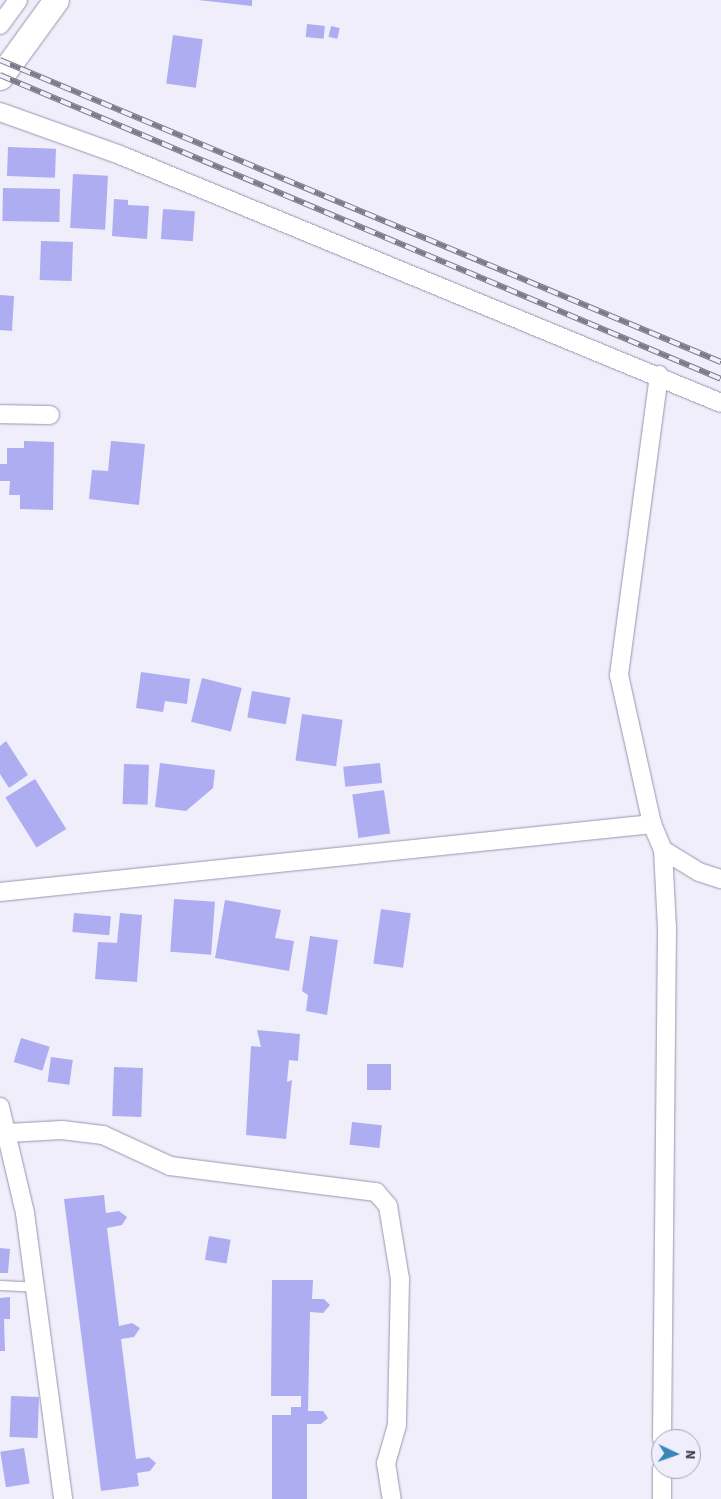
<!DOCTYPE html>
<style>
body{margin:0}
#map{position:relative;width:721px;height:1499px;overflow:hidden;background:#f0eefa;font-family:"Source Sans 3",sans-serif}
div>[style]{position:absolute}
.building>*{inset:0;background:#aeadf1;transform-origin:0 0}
.roads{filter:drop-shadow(0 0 1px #9994b1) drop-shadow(0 0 1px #9994b1)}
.lane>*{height:9px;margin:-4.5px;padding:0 4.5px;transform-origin:4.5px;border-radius:4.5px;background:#fff}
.street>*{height:18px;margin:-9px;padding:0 9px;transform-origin:9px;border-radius:9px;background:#fff}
.secondary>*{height:25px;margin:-12.5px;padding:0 12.5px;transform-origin:12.5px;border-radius:12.5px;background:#fff}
.rail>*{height:5.5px;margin-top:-2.75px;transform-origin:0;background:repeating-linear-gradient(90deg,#f0eefa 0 11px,#7d7b87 0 22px);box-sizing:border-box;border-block:1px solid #7d7b87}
span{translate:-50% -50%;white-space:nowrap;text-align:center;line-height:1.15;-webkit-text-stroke:4px #f0eefa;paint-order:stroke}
.north{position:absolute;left:651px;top:1429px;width:50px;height:50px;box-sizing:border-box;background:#f0eefa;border:1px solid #a7a5b1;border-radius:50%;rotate:93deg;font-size:14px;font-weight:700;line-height:20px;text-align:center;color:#3a3844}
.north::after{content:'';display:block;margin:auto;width:18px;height:22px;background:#3987b9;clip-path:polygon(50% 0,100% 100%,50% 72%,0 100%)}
</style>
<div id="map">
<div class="building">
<div style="clip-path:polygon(198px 0,252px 0,252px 6px)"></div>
<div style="left:307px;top:24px;width:18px;height:13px;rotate:6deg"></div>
<div style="left:331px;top:26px;width:9px;height:11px;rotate:13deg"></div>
<div style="left:173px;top:35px;width:30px;height:49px;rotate:8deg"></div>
<div style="left:8px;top:147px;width:48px;height:29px;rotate:2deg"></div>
<div style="left:73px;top:174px;width:35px;height:54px;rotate:3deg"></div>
<div style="left:3px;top:188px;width:57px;height:33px;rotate:1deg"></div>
<div style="clip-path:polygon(114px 199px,128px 200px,128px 205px,149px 206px,147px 239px,112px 236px)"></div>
<div style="left:163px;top:209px;width:32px;height:30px;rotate:4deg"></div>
<div style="left:41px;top:241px;width:32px;height:39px;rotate:2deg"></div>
<div style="clip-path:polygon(0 295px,14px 296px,12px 331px,0 330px)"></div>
<div style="clip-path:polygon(24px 441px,54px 442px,53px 510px,20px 509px,20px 495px,9px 495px,10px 481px,0 481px,0 464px,7px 464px,7px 448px,24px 448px)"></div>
<div style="clip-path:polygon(111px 441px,145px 444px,139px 505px,89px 499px,92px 470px,108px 471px)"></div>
<div style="clip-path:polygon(141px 672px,190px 679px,187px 704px,165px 701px,163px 712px,136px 708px)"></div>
<div style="left:202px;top:678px;width:41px;height:45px;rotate:14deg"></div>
<div style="left:252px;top:691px;width:39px;height:27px;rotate:10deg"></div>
<div style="left:302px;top:714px;width:41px;height:47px;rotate:8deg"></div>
<div style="clip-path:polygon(6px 741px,28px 775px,9px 788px,0 774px,0 746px)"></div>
<div style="clip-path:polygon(160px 763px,215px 770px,213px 788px,186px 811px,155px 807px)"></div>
<div style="left:380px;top:763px;width:20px;height:37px;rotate:84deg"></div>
<div style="left:124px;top:764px;width:25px;height:40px;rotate:2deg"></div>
<div style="left:35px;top:779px;width:59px;height:35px;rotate:58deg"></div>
<div style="left:384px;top:790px;width:44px;height:32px;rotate:82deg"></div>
<div style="left:174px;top:899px;width:41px;height:53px;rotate:4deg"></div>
<div style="clip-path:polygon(225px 900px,281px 910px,275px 938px,294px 941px,289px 971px,215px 958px)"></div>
<div style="left:381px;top:909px;width:30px;height:55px;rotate:8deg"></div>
<div style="left:74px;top:913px;width:37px;height:19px;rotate:5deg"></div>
<div style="clip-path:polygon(120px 913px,142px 915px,137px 982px,95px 979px,98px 942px,117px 943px)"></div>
<div style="clip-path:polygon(310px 936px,338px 940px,327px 1015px,306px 1011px,308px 995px,302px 991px)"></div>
<div style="clip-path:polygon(257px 1030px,300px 1034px,298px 1061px,289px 1060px,287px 1082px,292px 1080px,286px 1139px,246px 1135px,251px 1046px,261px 1047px)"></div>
<div style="left:21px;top:1038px;width:30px;height:25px;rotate:17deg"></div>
<div style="left:51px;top:1057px;width:22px;height:25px;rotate:8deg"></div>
<div style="left:367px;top:1064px;width:24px;height:26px"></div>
<div style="left:114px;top:1067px;width:29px;height:49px;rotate:2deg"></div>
<div style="left:352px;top:1122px;width:30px;height:23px;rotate:6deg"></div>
<div style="clip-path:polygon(104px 1195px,106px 1213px,119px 1211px,127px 1217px,122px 1225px,107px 1228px,119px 1326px,132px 1323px,140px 1328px,134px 1337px,121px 1339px,136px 1459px,149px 1457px,156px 1463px,150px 1471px,137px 1473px,139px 1486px,101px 1491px,64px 1199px)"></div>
<div style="left:209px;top:1236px;width:22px;height:24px;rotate:10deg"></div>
<div style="clip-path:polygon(0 1248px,10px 1249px,8px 1273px,0 1273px)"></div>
<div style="clip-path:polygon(272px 1280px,313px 1280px,312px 1299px,324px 1299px,330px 1305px,323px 1313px,310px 1312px,308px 1411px,323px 1411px,328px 1418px,321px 1424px,307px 1424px,307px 1499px,272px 1499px,272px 1415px,291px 1415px,291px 1407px,301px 1407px,301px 1396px,271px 1396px)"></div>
<div style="clip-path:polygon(10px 1297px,10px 1319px,4px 1319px,5px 1351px,0 1351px,0 1298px)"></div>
<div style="left:11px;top:1396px;width:28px;height:41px;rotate:2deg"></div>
<div style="left:24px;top:1448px;width:36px;height:24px;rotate:81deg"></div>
</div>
<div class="roads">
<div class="lane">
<div style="left:0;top:1285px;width:35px;rotate:3deg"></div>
</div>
<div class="street">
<div style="left:0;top:25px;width:31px;rotate:-54deg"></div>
<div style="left:0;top:112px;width:127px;rotate:19.7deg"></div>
<div style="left:120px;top:155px;width:650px;rotate:22.42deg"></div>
<div style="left:659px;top:375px;width:303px;rotate:97.6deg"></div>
<div style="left:619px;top:675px;width:153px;rotate:77.5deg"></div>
<div style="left:652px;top:824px;width:28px;rotate:67deg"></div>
<div style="left:663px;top:850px;width:78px;rotate:87.1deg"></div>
<div style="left:667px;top:928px;width:511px;rotate:90.56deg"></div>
<div style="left:0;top:414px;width:50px;rotate:1.1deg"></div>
<div style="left:663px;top:850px;width:42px;rotate:31.4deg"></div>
<div style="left:699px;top:872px;width:23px;rotate:18deg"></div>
<div style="left:0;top:892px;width:656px;rotate:-5.95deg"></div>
<div style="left:0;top:1107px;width:109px;rotate:76.7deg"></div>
<div style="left:25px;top:1213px;width:289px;rotate:82.4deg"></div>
<div style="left:8px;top:1133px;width:54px;rotate:-3.2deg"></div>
<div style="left:62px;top:1130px;width:41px;rotate:7deg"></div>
<div style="left:103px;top:1135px;width:74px;rotate:24.8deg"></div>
<div style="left:170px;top:1166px;width:208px;rotate:7.2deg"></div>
<div style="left:376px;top:1192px;width:18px;rotate:49deg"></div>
<div style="left:388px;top:1206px;width:74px;rotate:80.7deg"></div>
<div style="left:400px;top:1279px;width:146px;rotate:91.2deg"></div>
<div style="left:397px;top:1425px;width:40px;rotate:106deg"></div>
<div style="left:386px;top:1463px;width:36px;rotate:81deg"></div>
<div style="left:662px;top:1499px;width:30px;rotate:-90deg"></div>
</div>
<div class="secondary">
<div style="left:0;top:77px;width:95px;rotate:-54deg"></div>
</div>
</div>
<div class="rail">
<div style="left:0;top:60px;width:782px;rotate:22.73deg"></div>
<div style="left:0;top:75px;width:782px;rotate:22.86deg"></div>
</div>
<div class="north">N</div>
</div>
